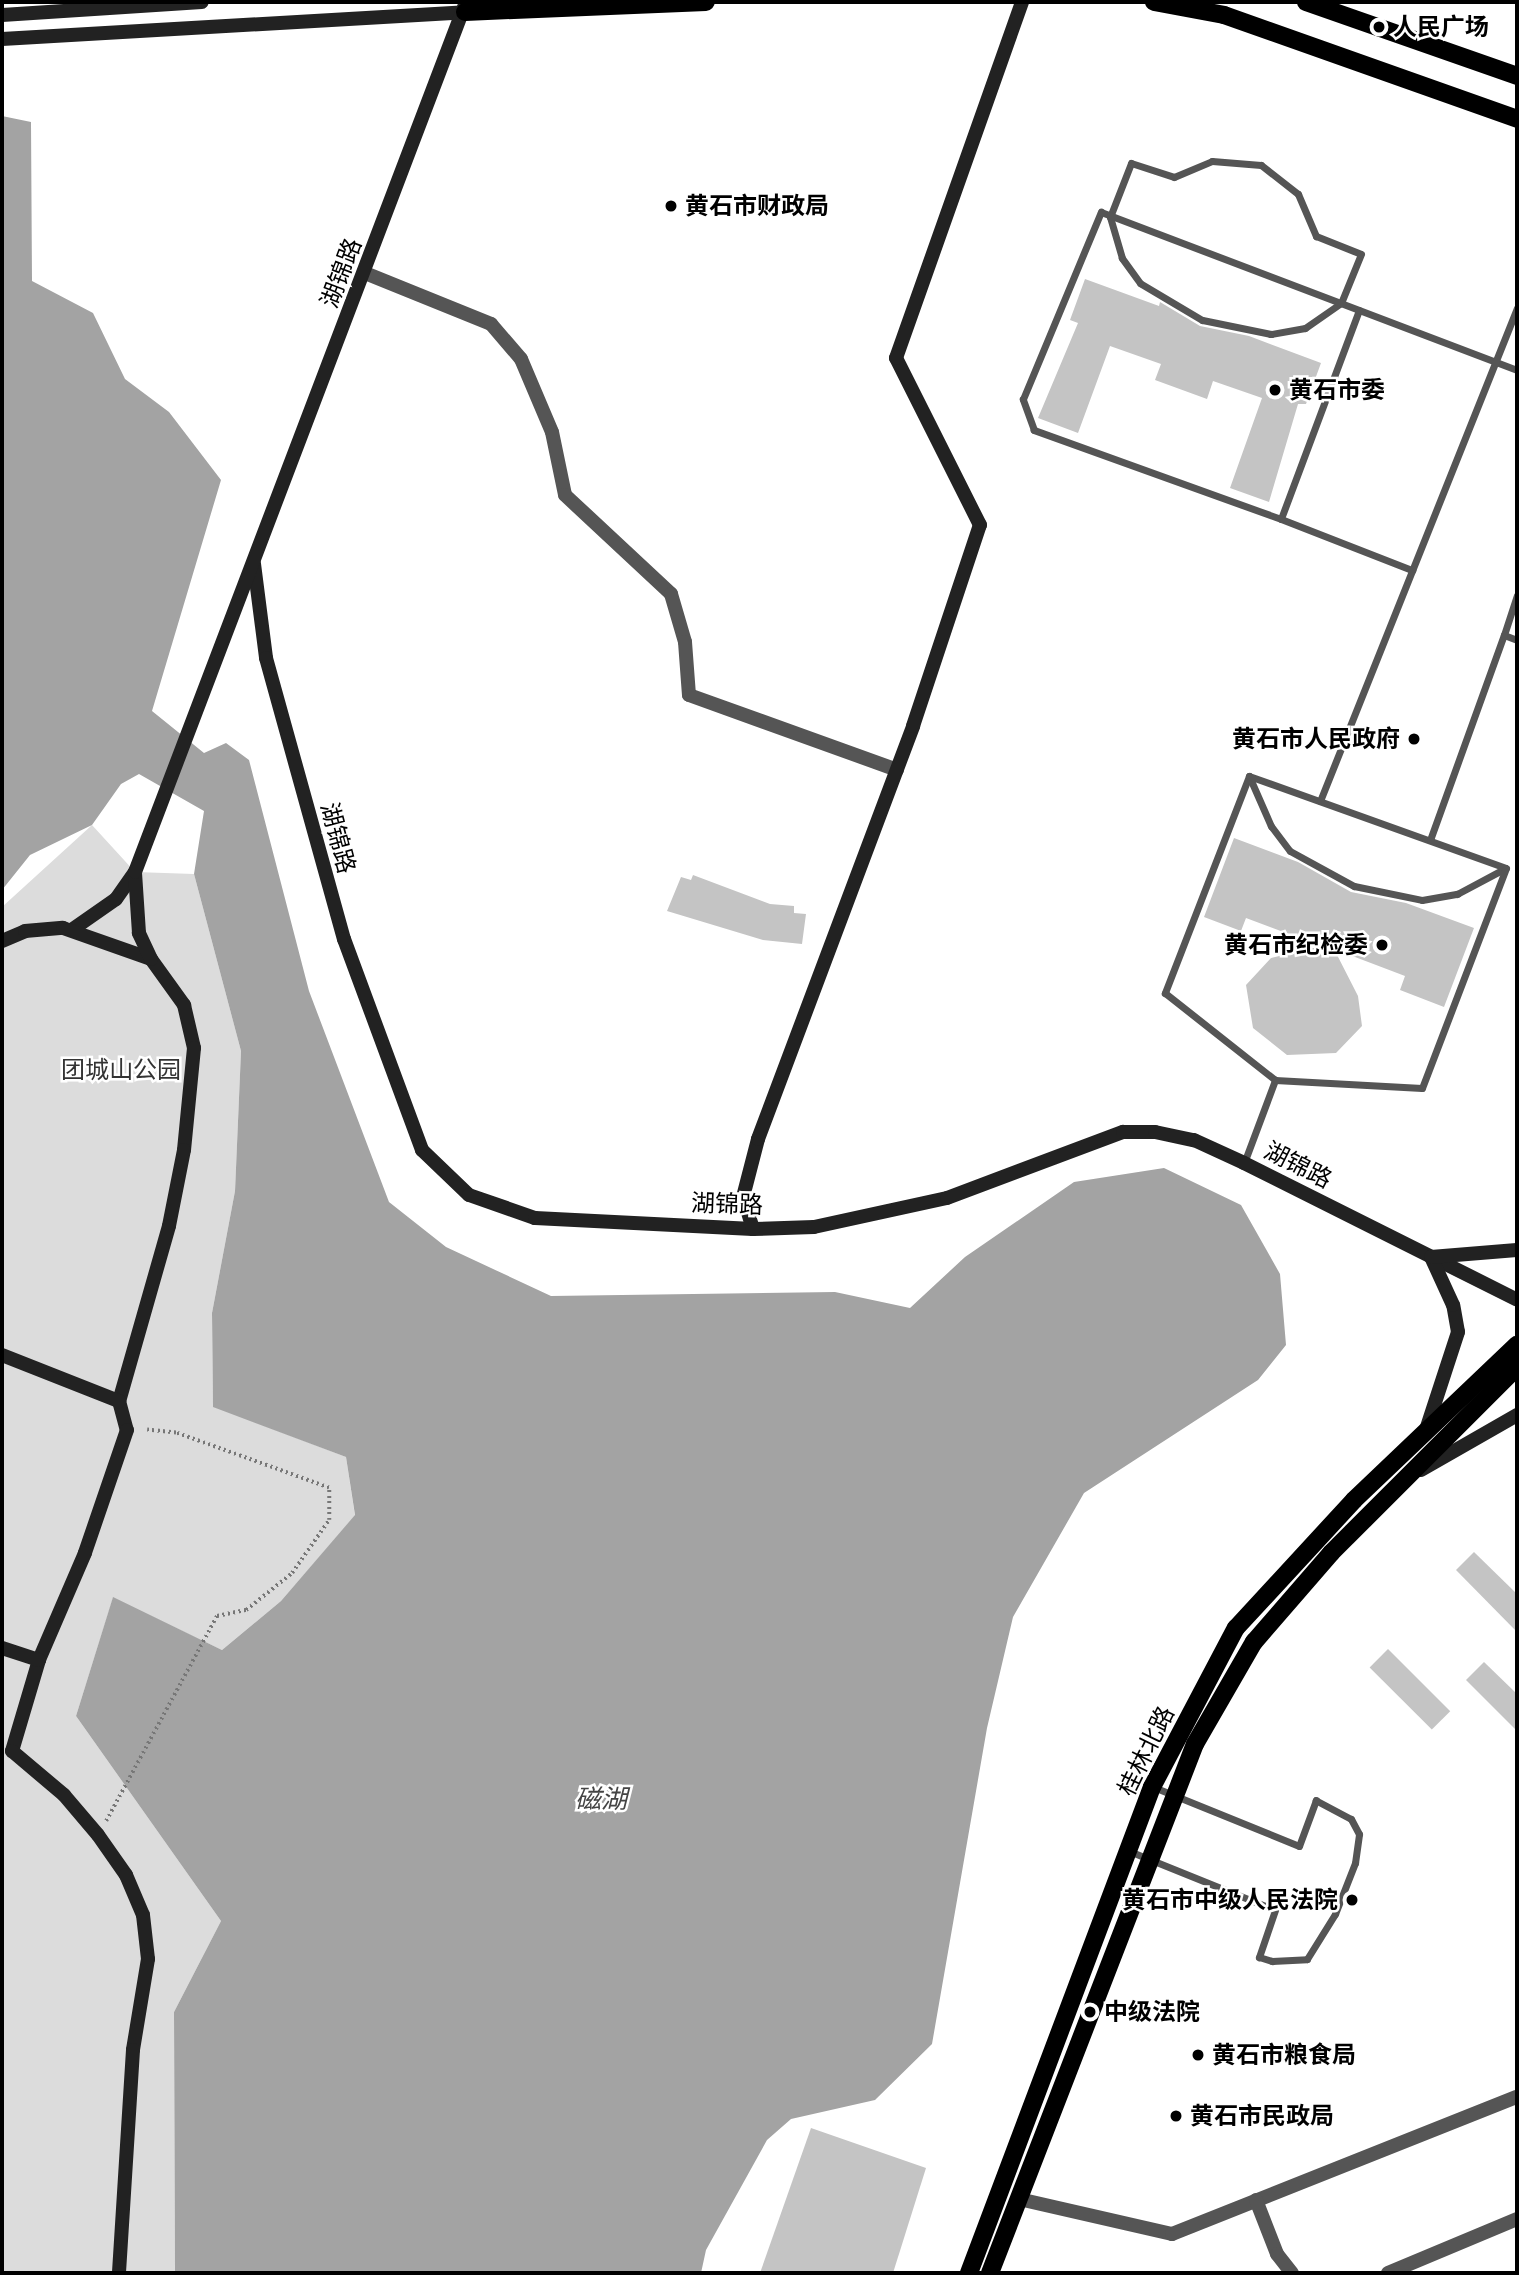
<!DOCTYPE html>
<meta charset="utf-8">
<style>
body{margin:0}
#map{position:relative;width:1519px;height:2275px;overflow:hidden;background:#fff;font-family:Cabin,"Noto Sans SC",sans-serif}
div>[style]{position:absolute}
.green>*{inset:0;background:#dcdcdc}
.water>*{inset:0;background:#a3a3a3}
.building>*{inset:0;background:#c4c4c4;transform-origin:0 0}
.path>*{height:3.5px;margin-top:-1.75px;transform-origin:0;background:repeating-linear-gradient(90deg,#777 0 2px,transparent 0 5.5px)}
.lane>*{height:7px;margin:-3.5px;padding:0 3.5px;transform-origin:3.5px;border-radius:3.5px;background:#555}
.street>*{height:14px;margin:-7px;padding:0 7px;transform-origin:7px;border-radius:7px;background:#555}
.secondary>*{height:14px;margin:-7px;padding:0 7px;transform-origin:7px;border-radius:7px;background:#222}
.primary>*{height:18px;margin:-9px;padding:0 9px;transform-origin:9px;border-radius:9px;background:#000}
.dots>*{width:19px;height:19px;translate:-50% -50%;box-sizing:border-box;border:4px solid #fff;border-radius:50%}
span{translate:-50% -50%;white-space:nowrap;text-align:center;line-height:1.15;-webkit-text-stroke:5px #fff;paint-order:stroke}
.poi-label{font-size:24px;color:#000;font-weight:700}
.left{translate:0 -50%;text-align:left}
.right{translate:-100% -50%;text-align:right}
.street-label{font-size:24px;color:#000}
.park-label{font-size:24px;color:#333}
.water-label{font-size:26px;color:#444;font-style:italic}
.frame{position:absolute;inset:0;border:4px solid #000;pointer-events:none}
</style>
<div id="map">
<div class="green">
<div style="clip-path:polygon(92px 825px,135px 872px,194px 874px,241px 1051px,235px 1191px,212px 1313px,213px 1406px,346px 1457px,355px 1516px,281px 1601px,222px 1650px,113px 1598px,76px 1716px,221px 1921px,174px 2012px,175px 2273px,2px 2273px,2px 907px)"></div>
</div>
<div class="water">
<div style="clip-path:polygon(2px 116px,31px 122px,32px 281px,93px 313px,125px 379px,169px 412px,221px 480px,152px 711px,204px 753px,226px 743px,249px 760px,309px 991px,389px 1202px,446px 1247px,551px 1296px,835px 1292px,910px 1308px,965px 1257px,1074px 1182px,1164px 1168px,1241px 1205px,1280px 1274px,1286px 1345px,1258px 1380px,1084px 1493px,1013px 1617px,987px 1728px,932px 2044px,875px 2100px,791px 2119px,767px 2140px,706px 2250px,701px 2273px,175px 2273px,174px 2012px,221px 1921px,76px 1716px,113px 1597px,222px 1650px,281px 1601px,355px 1515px,346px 1457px,213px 1407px,212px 1313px,235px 1191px,241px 1051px,194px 874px,204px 811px,139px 774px,121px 784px,92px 825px,30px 855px,2px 890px)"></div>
</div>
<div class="building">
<div style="clip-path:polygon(1085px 279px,1159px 306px,1160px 302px,1200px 326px,1249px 336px,1321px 363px,1306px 404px,1298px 404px,1269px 502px,1230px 488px,1262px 398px,1213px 381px,1207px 399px,1155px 380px,1161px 364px,1110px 346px,1078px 433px,1038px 418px,1078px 323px,1070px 320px)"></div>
<div style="clip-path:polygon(1234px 838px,1298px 862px,1351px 892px,1406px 903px,1474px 928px,1444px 1007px,1400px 990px,1405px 976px,1334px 949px,1358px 996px,1362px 1026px,1336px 1053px,1287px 1055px,1253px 1028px,1246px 985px,1271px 958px,1321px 946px,1246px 918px,1241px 931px,1204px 917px)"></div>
<div style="clip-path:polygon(693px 875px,770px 904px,794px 906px,794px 913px,806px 914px,802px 944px,763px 940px,667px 911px,681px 877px,691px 880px)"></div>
<div style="clip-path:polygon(1474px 1552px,1517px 1594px,1517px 1632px,1456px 1570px)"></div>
<div style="left:1388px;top:1649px;width:88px;height:26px;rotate:45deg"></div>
<div style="clip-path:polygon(1484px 1662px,1517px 1694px,1517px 1731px,1466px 1680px)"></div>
<div style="clip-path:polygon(811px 2128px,926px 2168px,893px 2273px,760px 2273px)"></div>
</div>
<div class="path">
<div style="left:106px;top:1821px;width:233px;rotate:-61.6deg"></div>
<div style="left:217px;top:1616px;width:30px;rotate:-12deg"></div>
<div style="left:246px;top:1610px;width:59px;rotate:-38.8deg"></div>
<div style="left:292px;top:1573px;width:65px;rotate:-55.1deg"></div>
<div style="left:329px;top:1520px;width:32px;rotate:-90deg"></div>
<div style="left:329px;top:1488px;width:163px;rotate:-160.2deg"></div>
<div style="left:176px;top:1433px;width:29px;rotate:-174deg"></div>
</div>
<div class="lane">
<div style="left:1212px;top:161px;width:49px;rotate:4.7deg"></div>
<div style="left:1261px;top:165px;width:47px;rotate:38.1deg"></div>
<div style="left:1298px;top:194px;width:46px;rotate:66.8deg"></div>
<div style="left:1316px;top:236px;width:48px;rotate:21.8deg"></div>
<div style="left:1361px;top:254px;width:53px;rotate:112.2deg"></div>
<div style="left:1341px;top:303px;width:44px;rotate:145.2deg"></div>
<div style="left:1305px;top:328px;width:35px;rotate:170deg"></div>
<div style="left:1271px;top:334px;width:70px;rotate:-168.5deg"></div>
<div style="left:1202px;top:320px;width:72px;rotate:-149.2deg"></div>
<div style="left:1140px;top:283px;width:31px;rotate:-126deg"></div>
<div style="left:1122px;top:258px;width:43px;rotate:-106.3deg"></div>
<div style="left:1110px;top:217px;width:58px;rotate:-68.7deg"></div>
<div style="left:1131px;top:163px;width:45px;rotate:18deg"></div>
<div style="left:1174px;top:177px;width:41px;rotate:-22.8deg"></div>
<div style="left:1359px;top:310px;width:223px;rotate:110.5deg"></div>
<div style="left:1281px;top:519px;width:141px;rotate:21.3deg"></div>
<div style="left:1281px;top:519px;width:263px;rotate:-160.2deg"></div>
<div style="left:1034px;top:430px;width:33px;rotate:-110deg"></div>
<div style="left:1023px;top:399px;width:203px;rotate:-67.4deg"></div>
<div style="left:1101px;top:212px;width:445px;rotate:20.8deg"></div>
<div style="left:1517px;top:595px;width:42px;rotate:108deg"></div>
<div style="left:1504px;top:635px;width:14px;rotate:21deg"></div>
<div style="left:1249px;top:776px;width:233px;rotate:111.2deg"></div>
<div style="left:1165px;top:993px;width:140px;rotate:38.3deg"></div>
<div style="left:1249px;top:776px;width:55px;rotate:66.3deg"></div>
<div style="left:1271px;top:826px;width:31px;rotate:53deg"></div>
<div style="left:1290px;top:851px;width:73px;rotate:28.7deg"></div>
<div style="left:1354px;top:886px;width:69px;rotate:11.6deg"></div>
<div style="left:1422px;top:900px;width:36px;rotate:-10deg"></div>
<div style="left:1457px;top:894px;width:55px;rotate:-28deg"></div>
<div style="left:1249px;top:776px;width:273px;rotate:19.7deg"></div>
<div style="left:1320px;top:801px;width:531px;rotate:-68.22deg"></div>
<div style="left:1430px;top:840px;width:218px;rotate:-70.2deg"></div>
<div style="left:1244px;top:1163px;width:89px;rotate:-69.5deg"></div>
<div style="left:1275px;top:1080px;width:147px;rotate:3.1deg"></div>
<div style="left:1422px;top:1088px;width:235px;rotate:-69.1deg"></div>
<div style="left:1129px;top:1851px;width:157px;rotate:22deg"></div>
<div style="left:1275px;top:1910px;width:50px;rotate:108.8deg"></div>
<div style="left:1259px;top:1957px;width:14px;rotate:17deg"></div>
<div style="left:1272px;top:1961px;width:35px;rotate:-3deg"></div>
<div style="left:1307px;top:1959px;width:53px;rotate:-58.1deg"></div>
<div style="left:1335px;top:1914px;width:55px;rotate:-68.6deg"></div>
<div style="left:1355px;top:1863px;width:29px;rotate:-82deg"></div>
<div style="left:1359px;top:1834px;width:17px;rotate:-118deg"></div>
<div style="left:1351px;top:1819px;width:40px;rotate:-152deg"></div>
<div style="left:1316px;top:1800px;width:49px;rotate:110.3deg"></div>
<div style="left:1299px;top:1846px;width:157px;rotate:-157.9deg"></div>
</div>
<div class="street">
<div style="left:365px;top:273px;width:136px;rotate:22deg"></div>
<div style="left:491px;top:324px;width:46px;rotate:49.4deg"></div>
<div style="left:521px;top:359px;width:79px;rotate:67deg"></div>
<div style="left:552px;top:432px;width:64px;rotate:78.3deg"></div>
<div style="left:565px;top:495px;width:145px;rotate:43deg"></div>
<div style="left:671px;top:594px;width:50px;rotate:73.7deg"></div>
<div style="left:685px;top:642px;width:53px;rotate:85.7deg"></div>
<div style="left:689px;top:695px;width:221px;rotate:19.8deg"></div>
<div style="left:1019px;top:2199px;width:157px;rotate:12.9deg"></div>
<div style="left:1172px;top:2234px;width:371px;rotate:-21.7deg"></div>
<div style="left:1256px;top:2200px;width:58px;rotate:68.7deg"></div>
<div style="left:1277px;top:2254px;width:24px;rotate:52deg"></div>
<div style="left:1388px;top:2273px;width:140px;rotate:-22.7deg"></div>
</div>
<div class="secondary">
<div style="left:2px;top:15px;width:200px;rotate:-3.7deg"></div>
<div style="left:2px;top:39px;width:464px;rotate:-3.3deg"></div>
<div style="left:254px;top:564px;width:95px;rotate:82.7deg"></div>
<div style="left:266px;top:658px;width:292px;rotate:74.5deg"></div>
<div style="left:344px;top:939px;width:225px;rotate:69.7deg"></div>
<div style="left:422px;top:1150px;width:65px;rotate:43.8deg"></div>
<div style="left:469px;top:1195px;width:70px;rotate:19.2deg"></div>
<div style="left:535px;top:1218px;width:218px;rotate:2.9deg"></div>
<div style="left:753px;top:1229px;width:61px;rotate:-1.9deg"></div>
<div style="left:814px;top:1227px;width:136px;rotate:-12.3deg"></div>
<div style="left:947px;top:1198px;width:188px;rotate:-20.6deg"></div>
<div style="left:1123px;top:1132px;width:32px"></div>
<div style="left:1155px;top:1132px;width:40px;rotate:12deg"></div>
<div style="left:1194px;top:1140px;width:55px;rotate:24.7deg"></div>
<div style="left:1244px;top:1163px;width:305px;rotate:26.6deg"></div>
<div style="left:73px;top:929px;width:52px;rotate:-34.9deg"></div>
<div style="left:116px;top:899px;width:33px;rotate:-55deg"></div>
<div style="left:2px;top:941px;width:25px;rotate:-23deg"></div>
<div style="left:25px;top:931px;width:38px;rotate:-5deg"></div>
<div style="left:63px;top:928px;width:93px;rotate:19.4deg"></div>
<div style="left:151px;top:959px;width:57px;rotate:54.3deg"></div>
<div style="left:184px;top:1005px;width:44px;rotate:76.9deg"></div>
<div style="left:194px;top:1048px;width:102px;rotate:95.6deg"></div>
<div style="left:184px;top:1150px;width:77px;rotate:101.2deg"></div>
<div style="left:169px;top:1226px;width:182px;rotate:105.9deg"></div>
<div style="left:119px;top:1401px;width:30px;rotate:75deg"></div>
<div style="left:127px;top:1430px;width:130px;rotate:108.9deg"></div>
<div style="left:85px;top:1553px;width:116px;rotate:113.3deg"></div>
<div style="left:39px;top:1660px;width:95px;rotate:106.5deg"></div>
<div style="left:12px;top:1751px;width:68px;rotate:40.2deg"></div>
<div style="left:64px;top:1795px;width:52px;rotate:49.6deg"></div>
<div style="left:98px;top:1835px;width:49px;rotate:55deg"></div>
<div style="left:126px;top:1875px;width:43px;rotate:67deg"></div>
<div style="left:143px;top:1915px;width:44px;rotate:83.5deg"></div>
<div style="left:148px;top:1959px;width:92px;rotate:99.4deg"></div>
<div style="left:133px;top:2050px;width:223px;rotate:93.6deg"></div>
<div style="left:151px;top:959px;width:29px;rotate:-115deg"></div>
<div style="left:139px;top:933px;width:61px;rotate:-93.8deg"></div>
<div style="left:135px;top:872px;width:931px;rotate:-69.17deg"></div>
<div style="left:753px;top:1229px;width:34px;rotate:-107deg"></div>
<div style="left:743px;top:1197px;width:60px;rotate:-75.5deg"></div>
<div style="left:758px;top:1139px;width:441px;rotate:-69.4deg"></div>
<div style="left:913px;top:726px;width:212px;rotate:-71.6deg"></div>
<div style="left:980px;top:525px;width:187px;rotate:-116.7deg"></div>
<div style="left:896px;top:358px;width:378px;rotate:-70.5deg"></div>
<div style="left:2px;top:1355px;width:126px;rotate:21.5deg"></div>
<div style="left:1427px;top:1427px;width:100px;rotate:-71.9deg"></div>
<div style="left:1458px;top:1332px;width:27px;rotate:-100deg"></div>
<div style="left:1453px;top:1305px;width:53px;rotate:-114.6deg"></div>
<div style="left:1431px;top:1257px;width:86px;rotate:-4.7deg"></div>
<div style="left:1421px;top:1470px;width:111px;rotate:-29.8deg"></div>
<div style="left:2px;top:1648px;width:39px;rotate:18deg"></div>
</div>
<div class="primary">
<div style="left:1154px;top:2px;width:71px;rotate:10.5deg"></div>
<div style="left:1224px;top:15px;width:311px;rotate:19.5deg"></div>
<div style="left:1306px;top:2px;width:224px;rotate:19.3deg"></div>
<div style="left:465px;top:12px;width:241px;rotate:-2.4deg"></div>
<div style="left:969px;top:2273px;width:519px;rotate:-69.37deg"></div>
<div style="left:1152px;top:1787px;width:180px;rotate:-62.2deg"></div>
<div style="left:1236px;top:1628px;width:174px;rotate:-47.3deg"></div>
<div style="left:1354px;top:1500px;width:225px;rotate:-43.6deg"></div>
<div style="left:990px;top:2273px;width:567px;rotate:-68.82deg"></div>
<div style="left:1195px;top:1744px;width:118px;rotate:-60deg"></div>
<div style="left:1254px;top:1642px;width:118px;rotate:-49.1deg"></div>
<div style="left:1331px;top:1553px;width:263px;rotate:-45deg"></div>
</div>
<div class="dots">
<div style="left:1379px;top:27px;background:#000"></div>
<div style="left:671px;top:206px;background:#000"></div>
<div style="left:1275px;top:390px;background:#000"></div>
<div style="left:1414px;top:739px;background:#000"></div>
<div style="left:1382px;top:945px;background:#000"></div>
<div style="left:1352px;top:1900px;background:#000"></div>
<div style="left:1090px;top:2012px;background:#000"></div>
<div style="left:1198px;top:2055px;background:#000"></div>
<div style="left:1176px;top:2116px;background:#000"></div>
</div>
<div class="poi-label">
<span class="left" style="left:1393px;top:27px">人民广场</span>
<span class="left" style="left:685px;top:206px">黄石市财政局</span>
<span class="left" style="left:1289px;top:390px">黄石市委</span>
<span class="right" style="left:1400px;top:739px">黄石市人民政府</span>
<span class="right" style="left:1368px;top:945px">黄石市纪检委</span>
<span class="right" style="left:1338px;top:1900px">黄石市中级人民法院</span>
<span class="left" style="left:1104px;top:2012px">中级法院</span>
<span class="left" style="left:1212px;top:2055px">黄石市粮食局</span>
<span class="left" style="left:1190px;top:2116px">黄石市民政局</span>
</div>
<div class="street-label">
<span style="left:341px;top:273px;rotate:-69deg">湖锦路</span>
<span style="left:338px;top:838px;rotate:75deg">湖锦路</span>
<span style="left:1298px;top:1165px;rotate:27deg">湖锦路</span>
<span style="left:727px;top:1204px;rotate:2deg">湖锦路</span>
<span style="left:1146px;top:1751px;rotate:-64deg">桂林北路</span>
</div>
<div class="park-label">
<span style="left:121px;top:1070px">团城山公园</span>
</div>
<div class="water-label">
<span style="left:601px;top:1800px">磁湖</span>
</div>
<div class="frame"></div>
</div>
